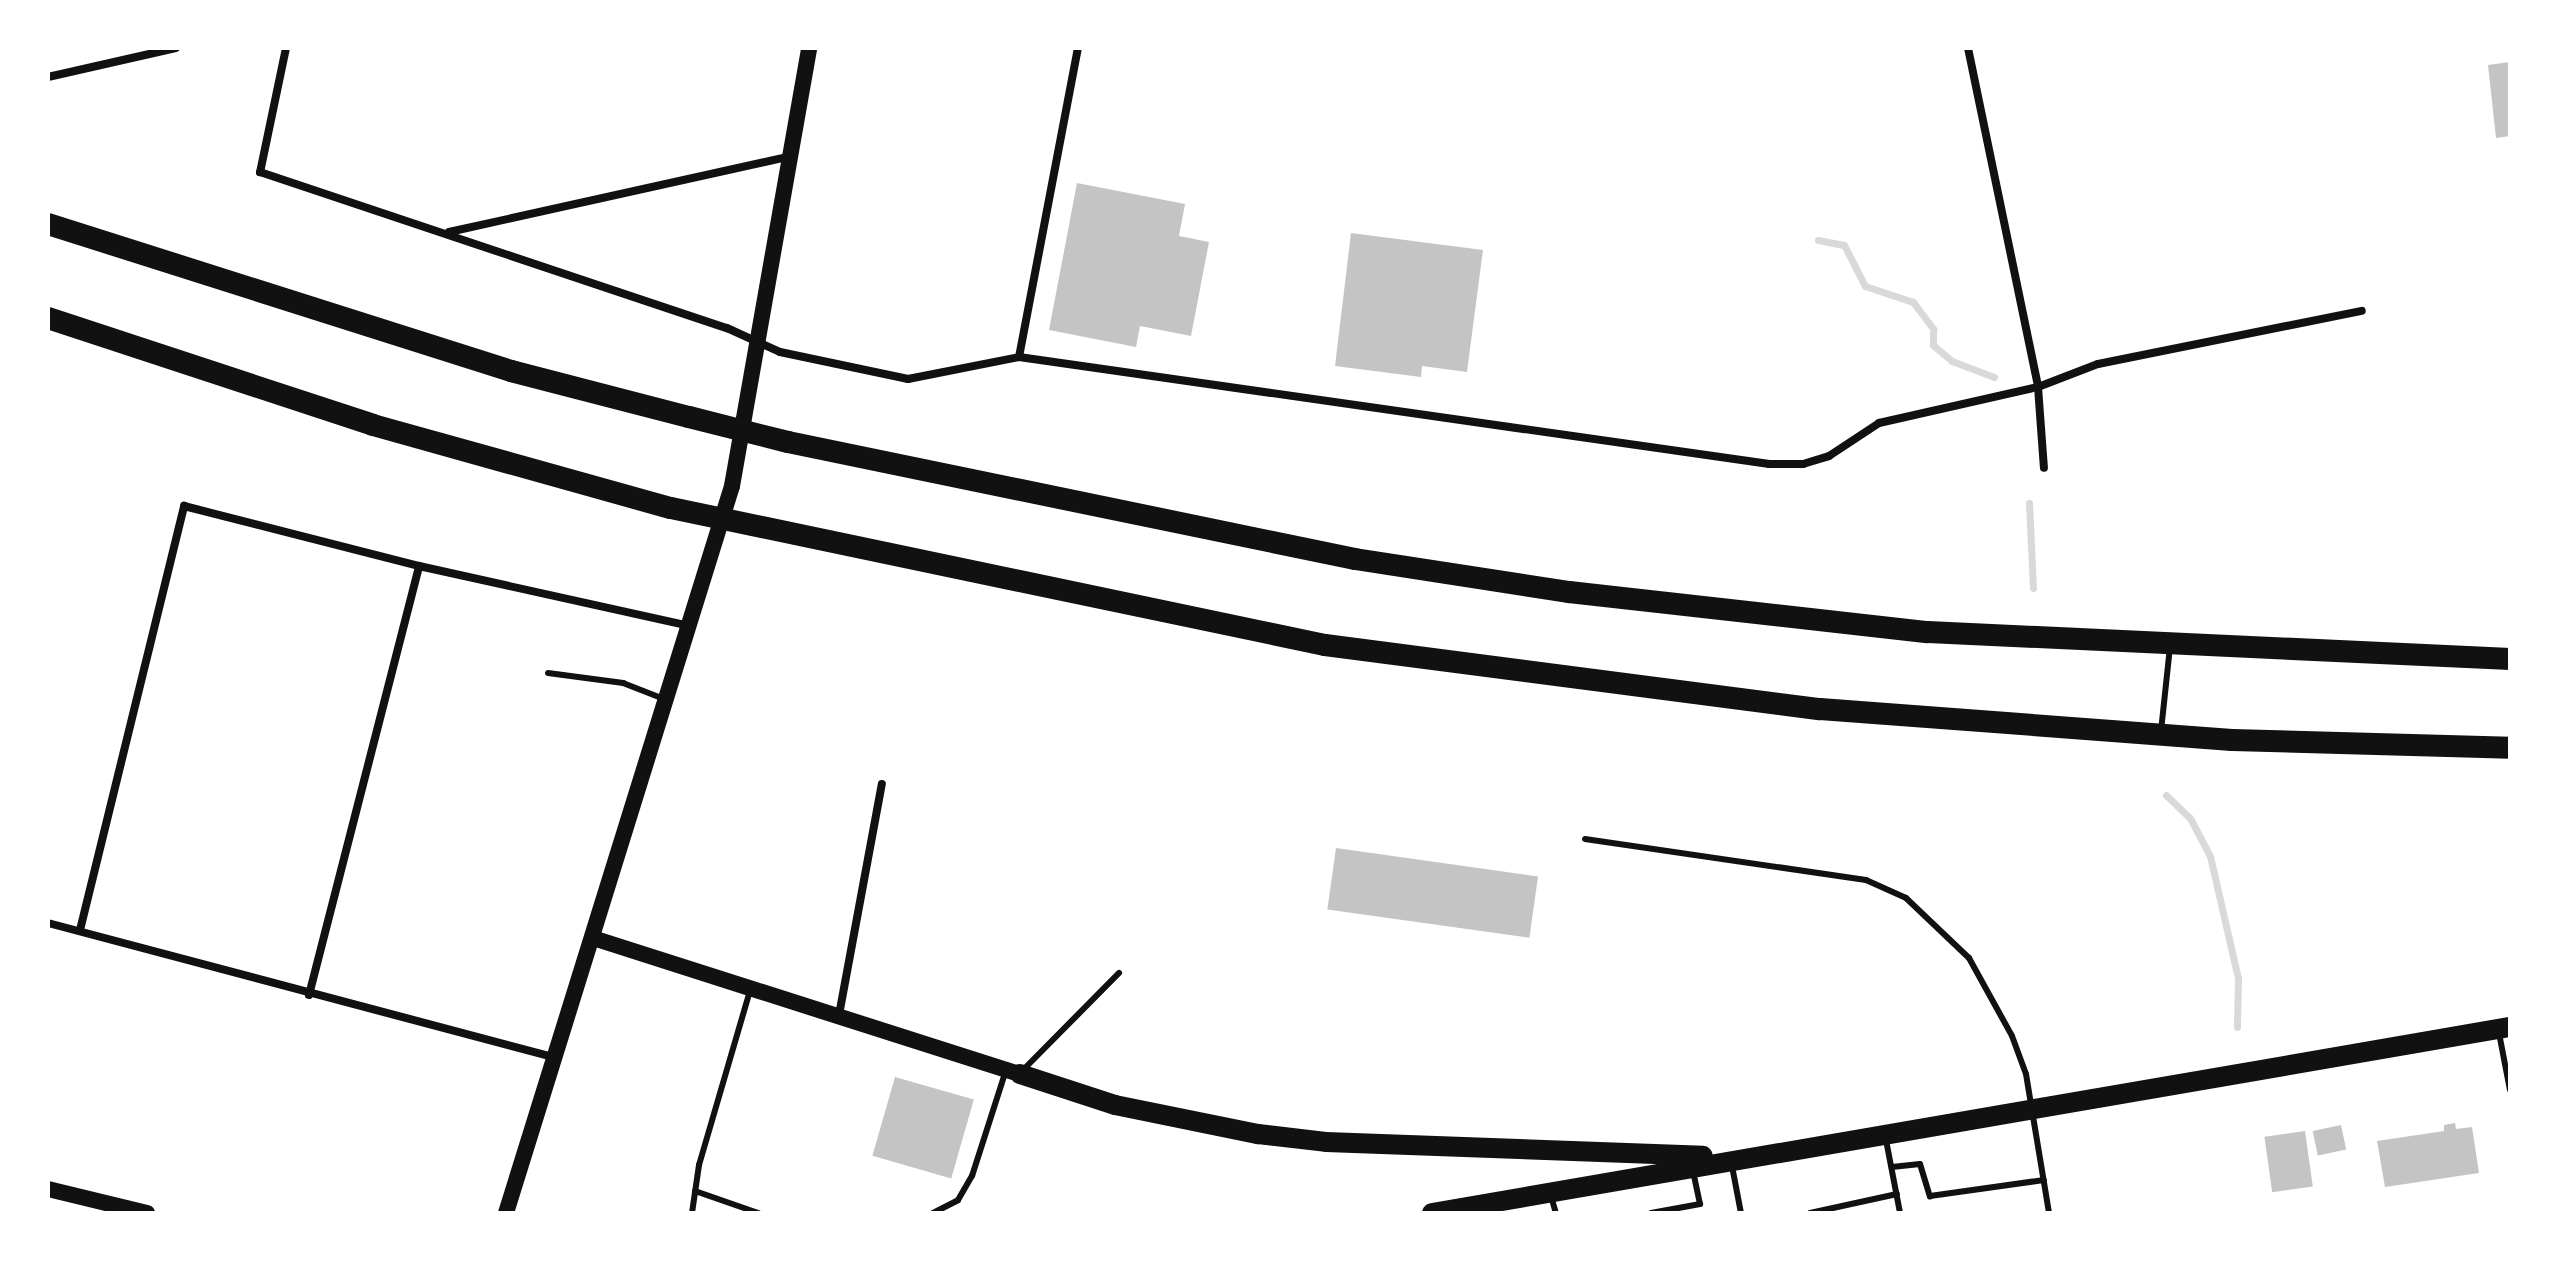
<!DOCTYPE html>
<style>
body{margin:0}
#map{position:relative;width:2558px;height:1261px;overflow:hidden;background:#fff;font-family:Mulish,sans-serif}
div>[style]{position:absolute}
.stream>*{height:7px;margin:-3.5px;padding:0 3.5px;transform-origin:3.5px;border-radius:3.5px;background:#d9d9d9}
.building>*{inset:0;background:#c4c4c4;transform-origin:0 0}
.service>*{height:6px;margin:-3px;padding:0 3px;transform-origin:3px;border-radius:3px;background:#111}
.minor>*{height:8px;margin:-4px;padding:0 4px;transform-origin:4px;border-radius:4px;background:#111}
.secondary>*{height:16px;margin:-8px;padding:0 8px;transform-origin:8px;border-radius:8px;background:#111}
.primary>*{height:20px;margin:-10px;padding:0 10px;transform-origin:10px;border-radius:10px;background:#111}
.motorway>*{height:22px;margin:-11px;padding:0 11px;transform-origin:11px;border-radius:11px;background:#111}
span{translate:-50% -50%;white-space:nowrap;text-align:center;line-height:1.15;-webkit-text-stroke:6px #fff;paint-order:stroke}
.frame{position:absolute;inset:0;border:50px solid #fff;pointer-events:none}
</style>
<div id="map">
<div class="stream">
<div style="left:1818px;top:240px;width:26px;rotate:11deg"></div>
<div style="left:1844px;top:245px;width:46px;rotate:62.9deg"></div>
<div style="left:1865px;top:286px;width:51px;rotate:18.4deg"></div>
<div style="left:1913px;top:302px;width:34px;rotate:53deg"></div>
<div style="left:1933px;top:329px;width:16px;rotate:90deg"></div>
<div style="left:1933px;top:345px;width:25px;rotate:40deg"></div>
<div style="left:1952px;top:361px;width:45px;rotate:20.9deg"></div>
<div style="left:2029px;top:503px;width:85px;rotate:87.3deg"></div>
<div style="left:2166px;top:795px;width:33px;rotate:44deg"></div>
<div style="left:2190px;top:818px;width:43px;rotate:62.2deg"></div>
<div style="left:2210px;top:856px;width:125px;rotate:77.1deg"></div>
<div style="left:2238px;top:978px;width:49px;rotate:91.2deg"></div>
</div>
<div class="building">
<div style="clip-path:polygon(2510px 62px,2510px 136px,2496px 138px,2488px 65px)"></div>
<div style="clip-path:polygon(1077px 183px,1185px 204px,1179px 236px,1209px 242px,1191px 336px,1140px 326px,1136px 347px,1049px 330px)"></div>
<div style="clip-path:polygon(1351px 233px,1483px 250px,1467px 372px,1422px 366px,1421px 377px,1335px 366px)"></div>
<div style="left:1336px;top:848px;width:204px;height:62px;rotate:8deg"></div>
<div style="left:895px;top:1077px;width:82px;height:82px;rotate:16deg"></div>
<div style="clip-path:polygon(2455px 1123px,2456px 1129px,2472px 1127px,2479px 1173px,2385px 1187px,2377px 1141px,2444px 1131px,2444px 1125px)"></div>
<div style="left:2341px;top:1125px;width:25px;height:29px;rotate:78deg"></div>
<div style="left:2305px;top:1131px;width:56px;height:41px;rotate:82deg"></div>
</div>
<div class="service">
<div style="left:548px;top:673px;width:76px;rotate:7.6deg"></div>
<div style="left:623px;top:683px;width:44px;rotate:21.3deg"></div>
<div style="left:2161px;top:731px;width:84px;rotate:-83.9deg"></div>
<div style="left:1585px;top:839px;width:284px;rotate:8.3deg"></div>
<div style="left:1866px;top:880px;width:44px;rotate:24.2deg"></div>
<div style="left:1906px;top:898px;width:87px;rotate:43.6deg"></div>
<div style="left:1969px;top:958px;width:89px;rotate:61.1deg"></div>
<div style="left:2012px;top:1036px;width:40px;rotate:69.8deg"></div>
<div style="left:2026px;top:1074px;width:141px;rotate:80.6deg"></div>
<div style="left:2499px;top:1033px;width:58px;rotate:79.1deg"></div>
<div style="left:1022px;top:1071px;width:138px;rotate:-45.3deg"></div>
<div style="left:1886px;top:1140px;width:74px;rotate:79.1deg"></div>
<div style="left:1732px;top:1166px;width:48px;rotate:79.2deg"></div>
<div style="left:1892px;top:1167px;width:28px;rotate:-6deg"></div>
<div style="left:1920px;top:1164px;width:34px;rotate:73deg"></div>
<div style="left:1930px;top:1196px;width:115px;rotate:-8deg"></div>
<div style="left:695px;top:1191px;width:67px;rotate:19.2deg"></div>
<div style="left:1551px;top:1196px;width:18px;rotate:74deg"></div>
<div style="left:692px;top:1213px;width:49px;rotate:-81.7deg"></div>
<div style="left:699px;top:1165px;width:181px;rotate:-73.7deg"></div>
<div style="left:933px;top:1213px;width:28px;rotate:-27deg"></div>
<div style="left:958px;top:1200px;width:28px;rotate:-60deg"></div>
<div style="left:972px;top:1176px;width:108px;rotate:-72.2deg"></div>
<div style="left:1651px;top:1213px;width:50px;rotate:-10.4deg"></div>
<div style="left:1700px;top:1204px;width:35px;rotate:-102deg"></div>
<div style="left:1810px;top:1213px;width:89px;rotate:-12.3deg"></div>
</div>
<div class="minor">
<div style="left:286px;top:48px;width:127px;rotate:101.8deg"></div>
<div style="left:260px;top:172px;width:492px;rotate:18.5deg"></div>
<div style="left:727px;top:328px;width:58px;rotate:24.4deg"></div>
<div style="left:780px;top:352px;width:131px;rotate:11.9deg"></div>
<div style="left:908px;top:379px;width:113px;rotate:-11.2deg"></div>
<div style="left:1019px;top:357px;width:758px;rotate:8.12deg"></div>
<div style="left:1769px;top:464px;width:34px"></div>
<div style="left:1803px;top:464px;width:27px;rotate:-17deg"></div>
<div style="left:1829px;top:456px;width:60px;rotate:-33.4deg"></div>
<div style="left:1879px;top:423px;width:163px;rotate:-12.8deg"></div>
<div style="left:2038px;top:387px;width:64px;rotate:-21deg"></div>
<div style="left:2098px;top:364px;width:269px;rotate:-11.4deg"></div>
<div style="left:1968px;top:48px;width:346px;rotate:78.3deg"></div>
<div style="left:2038px;top:387px;width:81px;rotate:85.8deg"></div>
<div style="left:48px;top:77px;width:131px;rotate:-12.8deg"></div>
<div style="left:449px;top:232px;width:347px;rotate:-12.5deg"></div>
<div style="left:1019px;top:357px;width:315px;rotate:-79.2deg"></div>
<div style="left:48px;top:923px;width:522px;rotate:14.86deg"></div>
<div style="left:80px;top:930px;width:437px;rotate:-76.2deg"></div>
<div style="left:184px;top:506px;width:243px;rotate:14.3deg"></div>
<div style="left:419px;top:566px;width:278px;rotate:12.5deg"></div>
<div style="left:309px;top:995px;width:443px;rotate:-75.6deg"></div>
<div style="left:839px;top:1015px;width:235px;rotate:-79.5deg"></div>
</div>
<div class="secondary">
<div style="left:593px;top:938px;width:448px;rotate:17.7deg"></div>
<div style="left:48px;top:1189px;width:102px;rotate:13.6deg"></div>
<div style="left:506px;top:1213px;width:761px;rotate:-72.73deg"></div>
<div style="left:732px;top:486px;width:445px;rotate:-80deg"></div>
</div>
<div class="primary">
<div style="left:1020px;top:1074px;width:100px;rotate:18.1deg"></div>
<div style="left:1115px;top:1105px;width:146px;rotate:11.5deg"></div>
<div style="left:1258px;top:1134px;width:68px;rotate:6.7deg"></div>
<div style="left:1326px;top:1142px;width:377px;rotate:2.1deg"></div>
<div style="left:1432px;top:1213px;width:1094px;rotate:-9.79deg"></div>
</div>
<div class="motorway">
<div style="left:48px;top:224px;width:486px;rotate:17.6deg"></div>
<div style="left:511px;top:371px;width:184px;rotate:14.5deg"></div>
<div style="left:689px;top:417px;width:102px;rotate:14.2deg"></div>
<div style="left:788px;top:442px;width:579px;rotate:11.66deg"></div>
<div style="left:1355px;top:559px;width:217px;rotate:8.8deg"></div>
<div style="left:1569px;top:592px;width:361px;rotate:6.4deg"></div>
<div style="left:1928px;top:632px;width:583px;rotate:2.66deg"></div>
<div style="left:48px;top:318px;width:342px;rotate:18.2deg"></div>
<div style="left:373px;top:425px;width:309px;rotate:15.6deg"></div>
<div style="left:671px;top:508px;width:668px;rotate:11.83deg"></div>
<div style="left:1325px;top:645px;width:499px;rotate:7.4deg"></div>
<div style="left:1820px;top:709px;width:413px;rotate:4.3deg"></div>
<div style="left:2232px;top:740px;width:278px;rotate:1.6deg"></div>
</div>
<div class="frame"></div>
</div>
